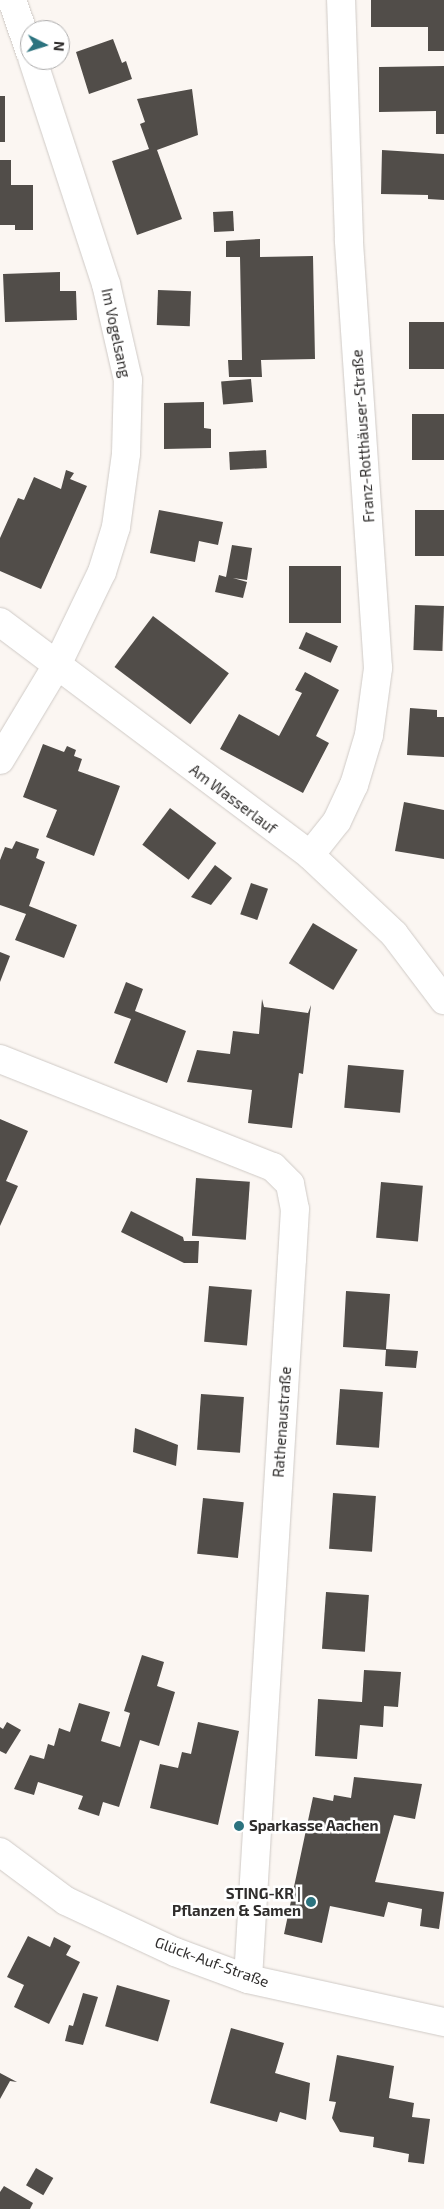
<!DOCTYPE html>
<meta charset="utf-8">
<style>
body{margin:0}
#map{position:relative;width:444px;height:2209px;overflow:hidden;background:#fbf6f2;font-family:"Exo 2",sans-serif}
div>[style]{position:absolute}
.building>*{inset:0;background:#514d49;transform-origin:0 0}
.roads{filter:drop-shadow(0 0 1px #cfcac6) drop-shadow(0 0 1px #cfcac6)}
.street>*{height:28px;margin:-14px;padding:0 14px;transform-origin:14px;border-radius:14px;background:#fff}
.dots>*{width:14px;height:14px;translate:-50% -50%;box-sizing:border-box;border:2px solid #fff;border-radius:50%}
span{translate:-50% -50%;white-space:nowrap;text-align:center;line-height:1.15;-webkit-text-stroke:5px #fff;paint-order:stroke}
.street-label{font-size:15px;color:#2f2d2c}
.poi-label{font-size:15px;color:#2f2d2c;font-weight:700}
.left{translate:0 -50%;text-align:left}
.right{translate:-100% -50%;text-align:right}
.north{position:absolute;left:20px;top:20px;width:50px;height:50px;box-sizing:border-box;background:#fff;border:1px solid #acabab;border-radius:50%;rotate:95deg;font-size:14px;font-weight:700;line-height:20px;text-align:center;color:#2f2d2c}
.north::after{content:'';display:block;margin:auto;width:18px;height:22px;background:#2c737f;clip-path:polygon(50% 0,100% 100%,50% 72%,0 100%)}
</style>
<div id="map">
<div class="building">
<div style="clip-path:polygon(371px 0,444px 0,444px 51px,428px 51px,428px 27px,371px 27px)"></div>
<div style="clip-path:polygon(113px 39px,122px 63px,126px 61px,132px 79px,89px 94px,76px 52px)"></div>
<div style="clip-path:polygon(444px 66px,444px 134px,436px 134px,436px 111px,379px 112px,379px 67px)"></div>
<div style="clip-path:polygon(192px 89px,198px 135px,157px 150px,182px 219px,137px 235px,112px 161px,149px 149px,140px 124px,145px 122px,137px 99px)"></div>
<div style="left:0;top:96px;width:5px;height:46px"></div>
<div style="clip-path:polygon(382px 150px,444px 154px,444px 200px,428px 199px,428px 195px,381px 194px)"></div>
<div style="clip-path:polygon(0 160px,11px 160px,11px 185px,33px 185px,33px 230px,15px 230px,15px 225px,0 225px)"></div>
<div style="left:233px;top:211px;width:20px;height:20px;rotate:87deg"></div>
<div style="clip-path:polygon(260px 239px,260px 257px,313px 256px,315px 359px,261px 360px,262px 377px,229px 377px,228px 360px,242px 360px,240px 257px,226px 257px,226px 241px)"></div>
<div style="clip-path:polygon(60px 272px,60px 291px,76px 291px,77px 320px,5px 322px,3px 274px)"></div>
<div style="left:158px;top:290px;width:33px;height:35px;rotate:2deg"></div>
<div style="left:444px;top:322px;width:47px;height:35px;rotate:90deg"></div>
<div style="left:251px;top:379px;width:23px;height:30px;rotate:85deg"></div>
<div style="clip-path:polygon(204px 402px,204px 428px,211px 429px,211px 448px,164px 449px,164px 403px)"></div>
<div style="left:444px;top:414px;width:46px;height:32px;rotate:90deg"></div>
<div style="left:266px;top:450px;width:18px;height:37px;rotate:87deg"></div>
<div style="clip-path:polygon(66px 470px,74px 473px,70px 479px,87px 486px,41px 589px,0 571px,0 538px,18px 498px,24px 500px,34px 477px,61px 489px)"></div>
<div style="clip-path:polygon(159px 510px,223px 522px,218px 545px,199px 541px,195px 562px,150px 553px)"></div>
<div style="left:415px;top:510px;width:29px;height:46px"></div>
<div style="clip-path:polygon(232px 545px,252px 548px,247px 580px,233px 578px,247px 582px,243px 598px,215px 592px,219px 575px,226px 577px)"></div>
<div style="left:341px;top:566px;width:57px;height:52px;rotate:90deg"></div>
<div style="left:415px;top:605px;width:29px;height:45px;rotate:2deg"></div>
<div style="left:153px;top:616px;width:95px;height:64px;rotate:37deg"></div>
<div style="left:306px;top:632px;width:35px;height:18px;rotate:24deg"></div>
<div style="clip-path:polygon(305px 672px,339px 690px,316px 736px,329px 743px,303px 793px,220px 749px,239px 714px,279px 736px,302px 693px,295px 690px)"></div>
<div style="clip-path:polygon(410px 708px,437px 710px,437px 717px,444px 717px,444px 757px,407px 755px)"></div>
<div style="clip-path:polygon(43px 744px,64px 752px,67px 746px,76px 750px,74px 756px,82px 759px,78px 771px,120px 786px,94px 856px,46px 837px,57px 810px,23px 797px)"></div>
<div style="clip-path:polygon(404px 802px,444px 810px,444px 859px,395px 851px)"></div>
<div style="left:170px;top:808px;width:58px;height:46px;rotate:37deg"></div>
<div style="clip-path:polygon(16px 841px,39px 849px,36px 858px,45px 862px,29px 906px,77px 925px,64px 958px,15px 940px,26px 914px,0 905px,0 860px,5px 847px,12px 849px)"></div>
<div style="clip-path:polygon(215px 865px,232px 878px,211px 905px,191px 897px)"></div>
<div style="left:251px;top:883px;width:18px;height:33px;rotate:19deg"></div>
<div style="left:313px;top:923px;width:52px;height:47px;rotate:31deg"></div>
<div style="clip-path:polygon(0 952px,10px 956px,0 982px)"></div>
<div style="clip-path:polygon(126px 982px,143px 989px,135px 1011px,186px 1031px,167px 1083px,114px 1063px,131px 1019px,114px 1013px)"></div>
<div style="clip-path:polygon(262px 999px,264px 1007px,308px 1013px,311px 1005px,303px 1074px,299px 1073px,292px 1128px,248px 1123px,252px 1090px,187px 1082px,197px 1050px,230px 1054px,233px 1031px,259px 1034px)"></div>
<div style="left:348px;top:1065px;width:56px;height:43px;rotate:5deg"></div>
<div style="clip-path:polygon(0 1119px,28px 1131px,6px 1181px,18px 1186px,0 1226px)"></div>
<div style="left:196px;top:1178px;width:54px;height:58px;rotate:4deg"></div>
<div style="left:381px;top:1182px;width:42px;height:56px;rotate:5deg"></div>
<div style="clip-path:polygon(131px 1211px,183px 1237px,184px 1241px,199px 1241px,198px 1263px,184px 1263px,121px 1232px)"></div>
<div style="left:209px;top:1286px;width:43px;height:56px;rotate:5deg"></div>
<div style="clip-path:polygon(346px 1291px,390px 1294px,386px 1349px,418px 1351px,416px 1368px,385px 1366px,386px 1350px,343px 1347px)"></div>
<div style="left:340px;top:1389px;width:43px;height:56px;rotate:4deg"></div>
<div style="left:201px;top:1394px;width:43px;height:56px;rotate:4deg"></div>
<div style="clip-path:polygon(135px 1428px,178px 1445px,176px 1466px,133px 1452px)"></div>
<div style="left:333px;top:1493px;width:43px;height:56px;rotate:4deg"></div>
<div style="left:203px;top:1498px;width:41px;height:56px;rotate:6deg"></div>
<div style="left:326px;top:1592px;width:43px;height:57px;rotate:4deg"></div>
<div style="clip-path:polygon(142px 1655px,164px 1662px,157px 1686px,175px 1692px,159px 1746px,140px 1740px,119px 1807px,103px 1802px,99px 1816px,78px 1809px,83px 1796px,38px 1782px,34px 1795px,14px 1789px,30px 1755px,44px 1759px,48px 1744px,54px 1746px,59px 1728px,70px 1732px,79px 1703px,110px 1712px,101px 1741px,120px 1747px,130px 1713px,124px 1711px)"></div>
<div style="clip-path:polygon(364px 1670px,401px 1672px,398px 1707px,384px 1706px,383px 1727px,360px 1725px,357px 1759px,315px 1756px,318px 1699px,362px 1702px)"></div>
<div style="clip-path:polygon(7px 1722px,21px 1730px,6px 1754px,0 1751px,0 1727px,3px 1729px)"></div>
<div style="clip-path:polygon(198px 1722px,239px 1731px,218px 1825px,150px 1808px,160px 1764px,178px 1768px,182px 1752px,191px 1754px)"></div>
<div style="clip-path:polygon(354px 1777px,422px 1784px,415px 1819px,394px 1815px,375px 1882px,444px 1892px,439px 1929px,420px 1926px,422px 1909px,388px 1902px,384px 1917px,330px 1906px,322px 1943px,284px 1934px,313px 1797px,333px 1801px,334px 1795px,351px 1798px)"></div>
<div style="clip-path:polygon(28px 1936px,50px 1947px,54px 1937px,71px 1946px,66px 1955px,80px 1962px,49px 2024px,14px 2007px,24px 1985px,7px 1977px)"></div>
<div style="left:117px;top:1985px;width:55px;height:43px;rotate:16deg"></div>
<div style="clip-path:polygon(83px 1993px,98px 1997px,83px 2045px,65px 2041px,69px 2025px,73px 2026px)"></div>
<div style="clip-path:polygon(231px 2028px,284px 2043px,275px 2073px,310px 2083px,306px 2120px,280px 2112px,277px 2122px,210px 2103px)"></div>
<div style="clip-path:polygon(337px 2055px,394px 2066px,389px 2098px,414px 2103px,412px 2117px,430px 2119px,424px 2164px,408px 2162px,409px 2154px,373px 2147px,374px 2137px,340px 2132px,332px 2118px,336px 2102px,329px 2101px)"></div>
<div style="clip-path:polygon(0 2073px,17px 2082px,10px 2081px,0 2099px)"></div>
<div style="left:36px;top:2168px;width:20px;height:20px;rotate:30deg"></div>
<div style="clip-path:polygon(4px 2186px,33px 2203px,30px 2209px,0 2209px,0 2192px)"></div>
</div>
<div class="roads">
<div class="street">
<div style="left:12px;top:0;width:55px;rotate:70.9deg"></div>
<div style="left:0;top:622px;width:388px;rotate:36.9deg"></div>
<div style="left:310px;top:855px;width:115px;rotate:43.2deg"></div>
<div style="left:394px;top:934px;width:83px;rotate:52.9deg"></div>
<div style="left:0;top:760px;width:111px;rotate:-59deg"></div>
<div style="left:57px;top:665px;width:103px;rotate:-64.2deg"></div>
<div style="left:102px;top:572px;width:47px;rotate:-72.7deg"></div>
<div style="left:116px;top:527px;width:74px;rotate:-82.2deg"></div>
<div style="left:126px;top:454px;width:74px;rotate:-88.5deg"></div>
<div style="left:128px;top:380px;width:98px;rotate:-102.9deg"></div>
<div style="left:106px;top:284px;width:236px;rotate:-108.1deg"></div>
<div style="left:310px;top:855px;width:43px;rotate:-51.5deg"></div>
<div style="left:337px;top:821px;width:40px;rotate:-65deg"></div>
<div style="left:354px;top:785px;width:52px;rotate:-73.3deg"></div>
<div style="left:369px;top:735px;width:68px;rotate:-82.3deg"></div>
<div style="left:378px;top:668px;width:430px;rotate:-93.9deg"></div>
<div style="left:349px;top:239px;width:239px;rotate:-91.9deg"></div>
<div style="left:0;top:1059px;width:294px;rotate:21.6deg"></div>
<div style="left:273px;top:1167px;width:24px;rotate:45deg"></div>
<div style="left:290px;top:1184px;width:25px;rotate:79deg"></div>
<div style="left:295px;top:1209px;width:50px;rotate:93.4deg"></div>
<div style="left:292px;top:1259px;width:721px;rotate:93.5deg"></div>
<div style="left:0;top:1852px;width:82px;rotate:36.6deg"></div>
<div style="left:66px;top:1901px;width:120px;rotate:25.1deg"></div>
<div style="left:175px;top:1952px;width:78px;rotate:20.3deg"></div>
<div style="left:248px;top:1979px;width:201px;rotate:12.4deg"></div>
</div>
</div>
<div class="dots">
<div style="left:239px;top:1826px;background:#2c737f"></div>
<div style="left:311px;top:1902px;background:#2c737f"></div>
</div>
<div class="street-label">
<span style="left:116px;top:333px;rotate:78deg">Im Vogelsang</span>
<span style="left:363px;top:436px;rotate:-94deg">Franz-Rotthäuser-Straße</span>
<span style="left:233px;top:799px;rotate:37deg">Am Wasserlauf</span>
<span style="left:282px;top:1422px;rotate:-86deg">Rathenaustraße</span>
<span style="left:212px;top:1962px;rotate:20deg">Glück-Auf-Straße</span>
</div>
<div class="poi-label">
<span class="left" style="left:249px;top:1826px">Sparkasse Aachen</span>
<span class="right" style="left:301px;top:1902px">STING-KR |<br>Pflanzen &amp; Samen</span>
</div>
<div class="north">N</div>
</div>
